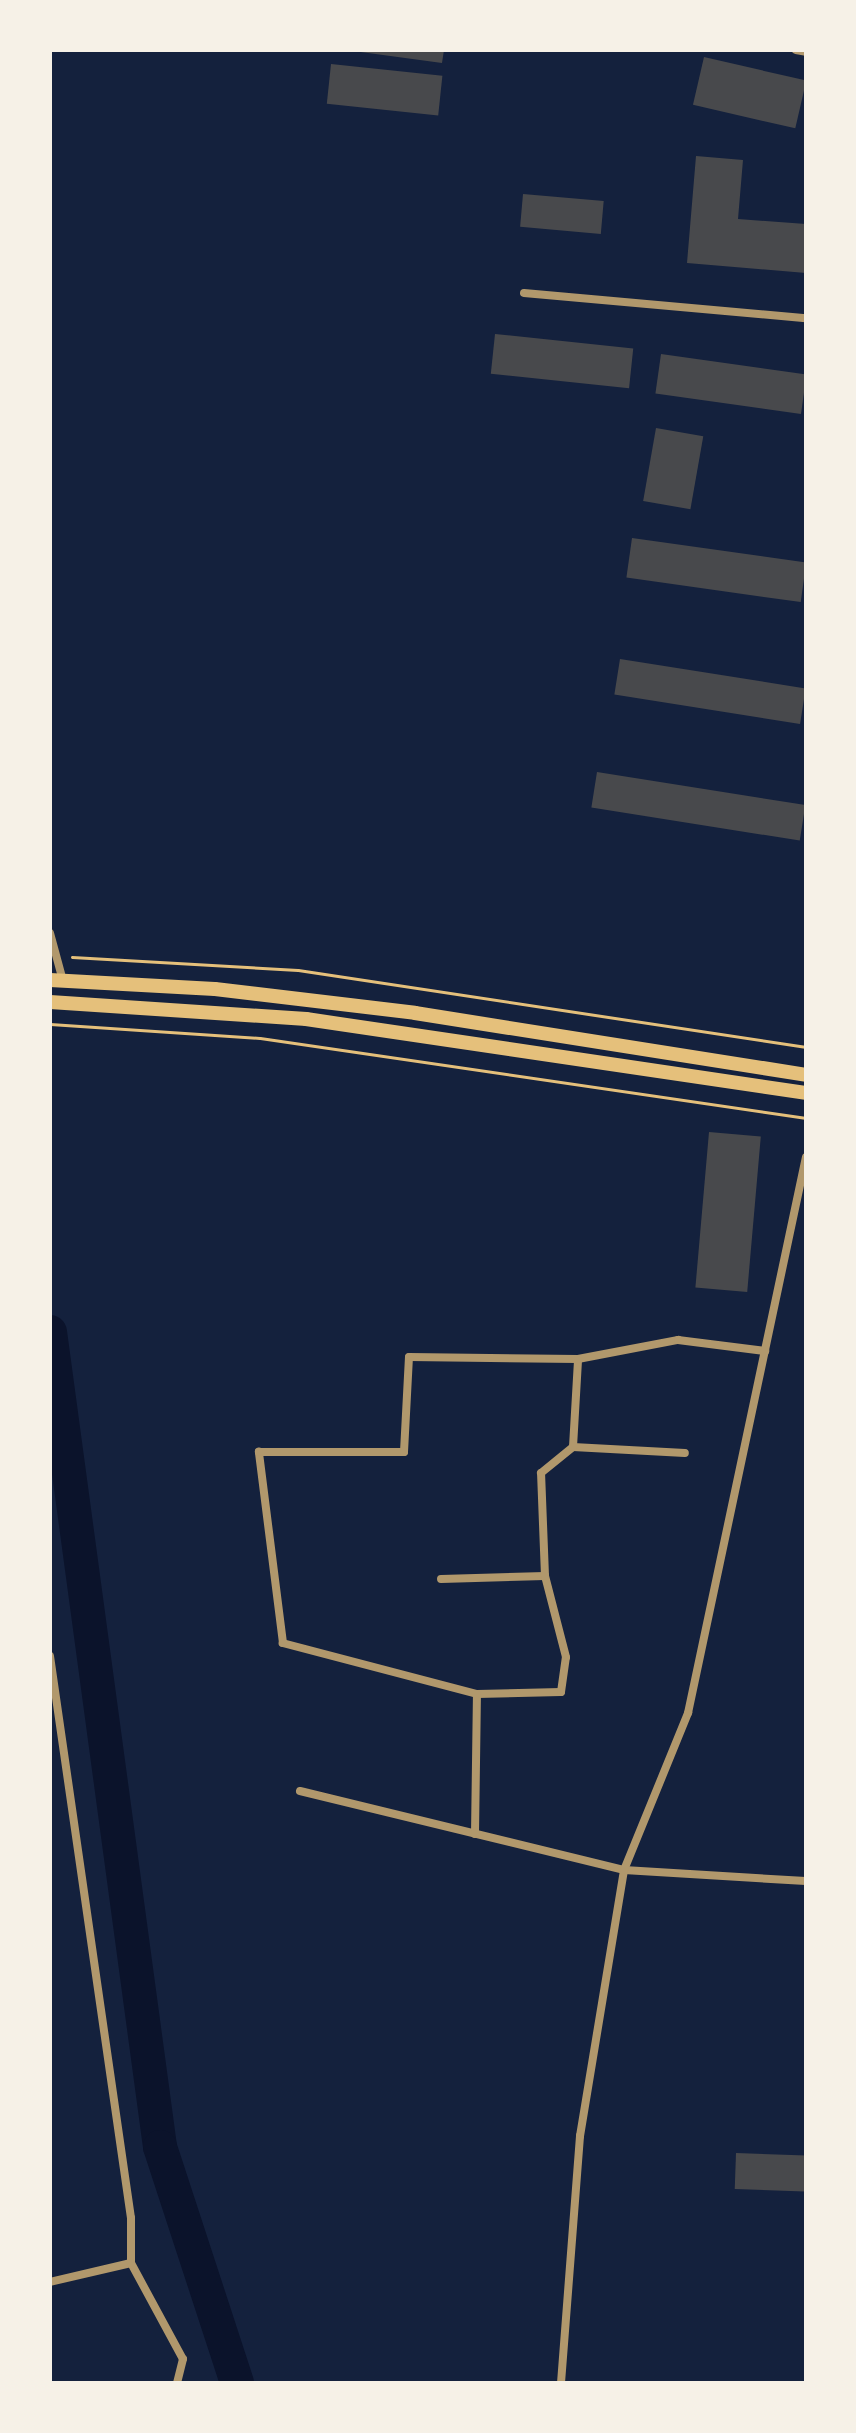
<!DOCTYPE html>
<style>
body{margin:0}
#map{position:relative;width:856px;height:2433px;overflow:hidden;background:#14213d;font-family:Roboto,sans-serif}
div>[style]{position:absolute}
.river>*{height:34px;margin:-17px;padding:0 17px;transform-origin:17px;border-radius:17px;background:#0b132b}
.building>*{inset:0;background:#48494c;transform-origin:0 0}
.path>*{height:3px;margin:-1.5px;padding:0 1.5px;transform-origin:1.5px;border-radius:1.5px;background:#e5c07b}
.minor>*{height:8px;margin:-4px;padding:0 4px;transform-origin:4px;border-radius:4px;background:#b1986c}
.secondary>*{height:14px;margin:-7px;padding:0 7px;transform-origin:7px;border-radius:7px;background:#e5c07b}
span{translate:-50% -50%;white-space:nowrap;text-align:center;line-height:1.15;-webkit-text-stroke:8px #f6f1e7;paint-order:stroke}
.frame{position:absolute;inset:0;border:52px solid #f6f1e7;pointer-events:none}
</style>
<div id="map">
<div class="river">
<div style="left:50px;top:1332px;width:822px;rotate:82.31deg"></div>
<div style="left:160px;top:2147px;width:248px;rotate:71.9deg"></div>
</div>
<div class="building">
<div style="clip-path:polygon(346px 50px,444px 50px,442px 63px)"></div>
<div style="left:704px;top:57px;width:105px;height:49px;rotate:13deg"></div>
<div style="left:331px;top:64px;width:112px;height:40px;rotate:6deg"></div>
<div style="clip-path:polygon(696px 156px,743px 160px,738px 219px,806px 224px,806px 273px,687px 263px)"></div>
<div style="left:523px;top:194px;width:81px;height:33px;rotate:5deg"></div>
<div style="left:495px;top:334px;width:139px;height:40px;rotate:6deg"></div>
<div style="left:661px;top:354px;width:147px;height:40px;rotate:8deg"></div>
<div style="left:656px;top:428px;width:48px;height:74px;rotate:10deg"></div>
<div style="left:632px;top:538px;width:176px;height:40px;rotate:8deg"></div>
<div style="left:620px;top:659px;width:188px;height:36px;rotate:9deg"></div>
<div style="left:597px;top:772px;width:211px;height:36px;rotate:9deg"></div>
<div style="left:709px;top:1132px;width:52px;height:156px;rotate:5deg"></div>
<div style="left:736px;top:2153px;width:70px;height:36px;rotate:2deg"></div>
</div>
<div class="path">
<div style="left:72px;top:957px;width:226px;rotate:3.3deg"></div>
<div style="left:298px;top:970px;width:514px;rotate:8.62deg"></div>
<div style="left:50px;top:1024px;width:210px;rotate:3.8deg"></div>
<div style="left:260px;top:1038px;width:552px;rotate:8.34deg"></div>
</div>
<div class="minor">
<div style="left:796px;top:50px;width:10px;rotate:11deg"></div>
<div style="left:524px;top:293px;width:283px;rotate:5.1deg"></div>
<div style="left:50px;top:933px;width:50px;rotate:74.8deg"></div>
<div style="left:573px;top:1447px;width:112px;rotate:3.1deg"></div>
<div style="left:441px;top:1579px;width:104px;rotate:-1.7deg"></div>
<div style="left:50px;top:1656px;width:568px;rotate:81.8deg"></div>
<div style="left:131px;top:2218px;width:45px;rotate:90deg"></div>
<div style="left:131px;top:2263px;width:83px;rotate:166.8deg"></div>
<div style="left:477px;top:1694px;width:84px;rotate:-1.4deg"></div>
<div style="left:561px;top:1692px;width:35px;rotate:-82deg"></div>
<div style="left:566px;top:1657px;width:84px;rotate:-104.5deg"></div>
<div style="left:545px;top:1576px;width:103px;rotate:-92.2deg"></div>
<div style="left:541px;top:1473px;width:41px;rotate:-39.1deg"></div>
<div style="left:573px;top:1447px;width:88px;rotate:-86.7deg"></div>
<div style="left:300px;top:1791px;width:333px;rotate:13.7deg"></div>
<div style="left:624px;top:1870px;width:182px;rotate:3.5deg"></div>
<div style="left:475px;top:1834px;width:140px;rotate:-89.2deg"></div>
<div style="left:477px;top:1694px;width:201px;rotate:-165.3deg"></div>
<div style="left:283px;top:1643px;width:193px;rotate:-97.2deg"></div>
<div style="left:259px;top:1452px;width:145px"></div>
<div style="left:404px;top:1452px;width:95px;rotate:-87deg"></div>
<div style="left:409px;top:1357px;width:169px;rotate:0.7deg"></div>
<div style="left:578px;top:1359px;width:102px;rotate:-10.8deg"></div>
<div style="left:678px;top:1340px;width:88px;rotate:7.2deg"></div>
<div style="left:131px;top:2263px;width:109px;rotate:61.6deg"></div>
<div style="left:183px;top:2359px;width:25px;rotate:104deg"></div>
<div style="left:561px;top:2383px;width:248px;rotate:-85.6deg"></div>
<div style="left:580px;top:2136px;width:270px;rotate:-80.6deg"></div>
<div style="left:624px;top:1870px;width:170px;rotate:-67.8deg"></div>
<div style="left:688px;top:1713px;width:568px;rotate:-78.02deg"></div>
</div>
<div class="secondary">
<div style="left:50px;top:980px;width:165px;rotate:3.1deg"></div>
<div style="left:215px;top:989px;width:201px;rotate:6.8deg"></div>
<div style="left:415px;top:1013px;width:396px;rotate:9deg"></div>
<div style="left:50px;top:1002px;width:257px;rotate:3.8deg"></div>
<div style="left:306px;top:1019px;width:505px;rotate:8.42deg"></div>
</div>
<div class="frame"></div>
</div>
